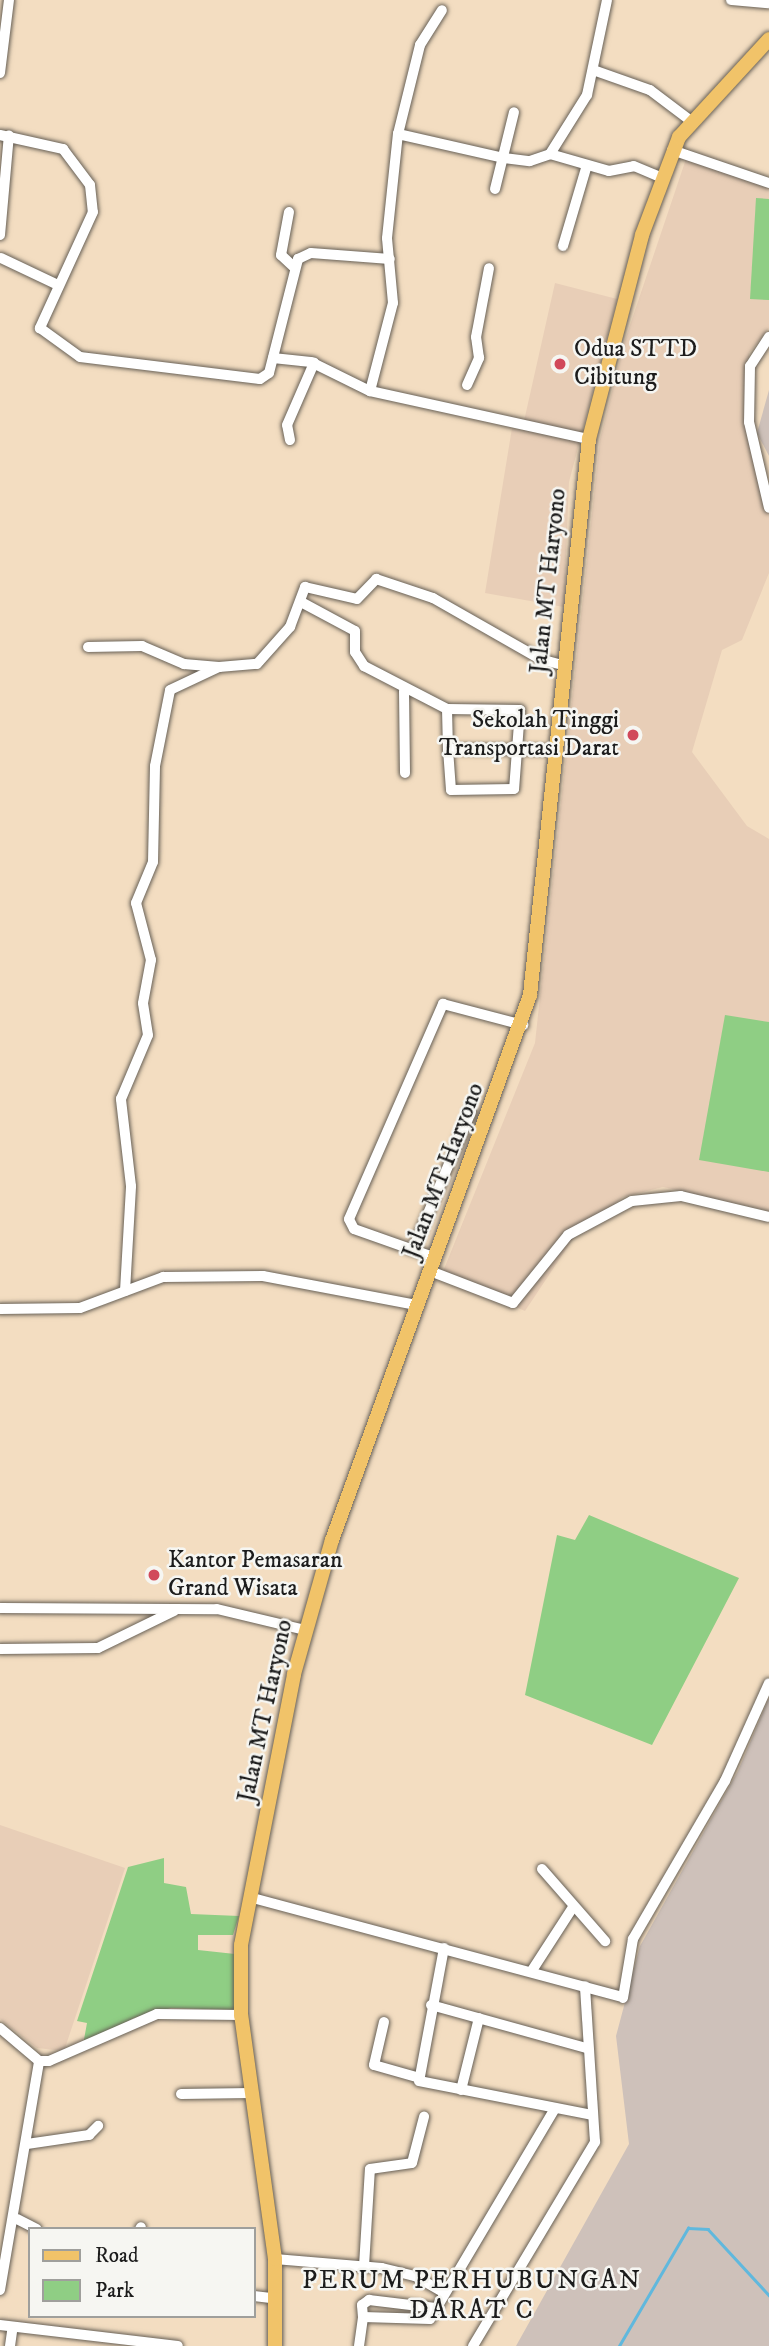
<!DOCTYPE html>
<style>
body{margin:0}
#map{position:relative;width:769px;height:2346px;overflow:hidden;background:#f3ddc1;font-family:"IM FELL DW Pica",serif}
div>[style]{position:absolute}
.built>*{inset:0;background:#e8ceb7}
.industrial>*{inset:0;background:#cec1ba}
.green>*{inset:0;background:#8fce84}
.stream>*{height:2.5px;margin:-1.25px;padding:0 1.25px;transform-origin:1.25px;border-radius:1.25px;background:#60b8dd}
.roads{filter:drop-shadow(0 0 2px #676056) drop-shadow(0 0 2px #676056)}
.minor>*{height:10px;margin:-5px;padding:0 5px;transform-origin:5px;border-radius:5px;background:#fff}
.major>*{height:14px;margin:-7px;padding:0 7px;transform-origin:7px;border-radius:7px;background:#f1c369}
.dots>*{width:19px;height:19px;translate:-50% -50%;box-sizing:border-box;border:4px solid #f6f6f2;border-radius:50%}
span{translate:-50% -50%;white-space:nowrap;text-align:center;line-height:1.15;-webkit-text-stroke:5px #f6f6f2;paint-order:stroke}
.poi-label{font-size:24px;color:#1c1c1c}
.left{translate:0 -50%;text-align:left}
.right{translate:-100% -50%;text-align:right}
.street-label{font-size:24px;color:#1c1c1c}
.neighbourhood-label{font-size:26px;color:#1c1c1c;letter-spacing:2px}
.legend{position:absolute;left:28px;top:2227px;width:228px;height:91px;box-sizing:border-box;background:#f6f6f2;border:2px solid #9f9f9c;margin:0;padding:9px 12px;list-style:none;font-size:21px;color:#1c1c1c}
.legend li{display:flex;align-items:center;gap:14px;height:35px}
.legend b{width:35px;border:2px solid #9f9f9c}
</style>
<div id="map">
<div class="built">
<div style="clip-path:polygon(687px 156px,769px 184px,769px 328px,749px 353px,749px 435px,769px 516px,769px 573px,742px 640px,722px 650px,692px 752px,747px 826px,769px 839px,769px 1211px,663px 1187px,623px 1197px,573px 1239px,525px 1311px,442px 1274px,535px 1043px,600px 439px,625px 340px)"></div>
<div style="clip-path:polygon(555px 283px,617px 299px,569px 482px,564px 607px,485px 593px,512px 428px,522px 430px)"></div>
<div style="clip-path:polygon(0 1825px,125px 1868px,64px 2051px,37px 2048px,0 2019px)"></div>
</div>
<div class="industrial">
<div style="clip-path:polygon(769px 390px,769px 456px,757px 433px)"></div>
<div style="clip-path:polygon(769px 1698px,769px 2346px,516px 2346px,629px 2144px,616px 2036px,640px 1946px,738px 1771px)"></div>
</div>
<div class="green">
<div style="clip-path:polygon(756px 198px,769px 199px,769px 300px,750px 299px)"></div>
<div style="clip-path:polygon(725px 1015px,769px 1022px,769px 1172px,699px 1160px)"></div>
<div style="clip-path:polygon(589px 1515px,739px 1578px,652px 1745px,525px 1695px,557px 1535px,575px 1540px)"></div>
<div style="clip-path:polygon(164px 1858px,164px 1883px,186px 1887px,191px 1914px,239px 1916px,233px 1935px,198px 1935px,198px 1950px,235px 1954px,234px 2010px,171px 2008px,134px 2018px,83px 2045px,87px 2023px,77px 2021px,128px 1867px)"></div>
</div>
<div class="stream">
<div style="left:619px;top:2346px;width:137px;rotate:-59.7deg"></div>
<div style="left:688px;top:2228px;width:20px;rotate:3deg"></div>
<div style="left:708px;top:2229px;width:90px;rotate:47.3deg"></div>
</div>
<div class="roads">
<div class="minor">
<div style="left:731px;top:0;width:38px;rotate:5deg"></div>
<div style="left:596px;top:71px;width:57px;rotate:19.4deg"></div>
<div style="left:650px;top:90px;width:51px;rotate:37.1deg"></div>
<div style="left:0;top:73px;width:74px;rotate:-83deg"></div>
<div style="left:398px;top:134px;width:109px;rotate:12.8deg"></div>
<div style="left:504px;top:158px;width:26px;rotate:7deg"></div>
<div style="left:530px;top:161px;width:21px;rotate:-19deg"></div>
<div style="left:550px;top:154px;width:70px;rotate:-57.9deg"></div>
<div style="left:587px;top:95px;width:97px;rotate:-78.1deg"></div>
<div style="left:0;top:135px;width:65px;rotate:12.5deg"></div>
<div style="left:63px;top:149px;width:45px;rotate:53.1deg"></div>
<div style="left:90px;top:185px;width:27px;rotate:84deg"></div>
<div style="left:93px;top:212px;width:128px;rotate:114.6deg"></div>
<div style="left:40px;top:328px;width:49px;rotate:35.9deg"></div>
<div style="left:80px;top:357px;width:181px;rotate:7deg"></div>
<div style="left:260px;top:379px;width:11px;rotate:-34deg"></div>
<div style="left:269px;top:373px;width:118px;rotate:-75.7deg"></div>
<div style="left:298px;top:259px;width:14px;rotate:-25deg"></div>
<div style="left:311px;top:253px;width:79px;rotate:4.3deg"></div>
<div style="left:672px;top:150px;width:102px;rotate:18.8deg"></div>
<div style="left:550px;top:154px;width:61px;rotate:16.1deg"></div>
<div style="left:609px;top:171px;width:25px;rotate:-11deg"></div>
<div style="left:634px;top:166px;width:30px;rotate:23deg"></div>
<div style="left:495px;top:189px;width:79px;rotate:-76.1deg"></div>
<div style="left:289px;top:212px;width:44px;rotate:100.5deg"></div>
<div style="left:281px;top:255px;width:18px;rotate:43deg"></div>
<div style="left:0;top:235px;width:100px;rotate:-84.9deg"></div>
<div style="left:563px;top:246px;width:84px;rotate:-73.5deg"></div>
<div style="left:1px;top:258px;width:63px;rotate:25.3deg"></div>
<div style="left:769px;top:337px;width:35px;rotate:123deg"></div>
<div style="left:750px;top:366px;width:56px;rotate:91deg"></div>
<div style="left:749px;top:422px;width:88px;rotate:76.9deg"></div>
<div style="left:273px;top:358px;width:38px;rotate:6deg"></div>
<div style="left:311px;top:362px;width:66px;rotate:26.2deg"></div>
<div style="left:370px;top:391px;width:224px;rotate:12.4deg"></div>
<div style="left:467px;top:385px;width:30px;rotate:-66deg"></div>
<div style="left:479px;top:358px;width:21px;rotate:-98deg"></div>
<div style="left:476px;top:337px;width:70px;rotate:-79.3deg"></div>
<div style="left:370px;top:391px;width:91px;rotate:-75.4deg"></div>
<div style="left:393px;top:303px;width:65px;rotate:-95.3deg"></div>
<div style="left:387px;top:238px;width:105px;rotate:-84deg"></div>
<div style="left:398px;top:134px;width:92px;rotate:-76.1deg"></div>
<div style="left:420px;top:45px;width:41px;rotate:-57.8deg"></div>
<div style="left:290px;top:440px;width:15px;rotate:-101deg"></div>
<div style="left:287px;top:425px;width:68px;rotate:-66.5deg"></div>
<div style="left:301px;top:602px;width:61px;rotate:28.2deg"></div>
<div style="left:355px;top:631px;width:21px;rotate:90deg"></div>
<div style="left:355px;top:652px;width:17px;rotate:57deg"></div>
<div style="left:364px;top:666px;width:93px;rotate:27.4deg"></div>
<div style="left:447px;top:709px;width:40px;rotate:88.6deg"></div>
<div style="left:448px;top:749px;width:106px;rotate:0.5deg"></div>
<div style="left:88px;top:647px;width:54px;rotate:-1.1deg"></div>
<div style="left:142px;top:646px;width:46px;rotate:23.2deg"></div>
<div style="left:184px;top:664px;width:35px;rotate:5deg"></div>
<div style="left:404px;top:691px;width:82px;rotate:89.3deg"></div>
<div style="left:447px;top:709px;width:73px;rotate:0.8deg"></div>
<div style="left:520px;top:710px;width:79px;rotate:94.3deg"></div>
<div style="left:514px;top:789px;width:63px;rotate:179.1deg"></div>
<div style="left:451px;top:790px;width:41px;rotate:-94.2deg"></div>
<div style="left:413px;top:1249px;width:149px;rotate:-67.1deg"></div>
<div style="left:436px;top:1258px;width:87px;rotate:-160.5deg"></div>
<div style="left:354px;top:1229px;width:11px;rotate:-117deg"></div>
<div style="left:349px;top:1219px;width:235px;rotate:-66.4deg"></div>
<div style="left:443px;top:1004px;width:83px;rotate:14.7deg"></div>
<div style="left:430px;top:1271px;width:89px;rotate:21.1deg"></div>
<div style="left:513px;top:1303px;width:87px;rotate:-51deg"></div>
<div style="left:568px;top:1235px;width:72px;rotate:-28deg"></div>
<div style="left:632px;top:1201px;width:49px;rotate:-5.8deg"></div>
<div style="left:681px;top:1196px;width:90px;rotate:13.4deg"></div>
<div style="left:125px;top:1291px;width:105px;rotate:-86.7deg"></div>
<div style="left:131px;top:1186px;width:88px;rotate:-96.6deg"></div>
<div style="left:121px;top:1099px;width:69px;rotate:-67.1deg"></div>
<div style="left:148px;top:1035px;width:32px;rotate:-99deg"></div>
<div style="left:143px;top:1003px;width:44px;rotate:-79.5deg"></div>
<div style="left:151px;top:960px;width:59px;rotate:-104.7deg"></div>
<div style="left:136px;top:903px;width:44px;rotate:-67.5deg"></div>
<div style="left:153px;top:862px;width:96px;rotate:-88.8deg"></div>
<div style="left:155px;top:766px;width:77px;rotate:-78.8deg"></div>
<div style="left:170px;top:690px;width:54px;rotate:-25.1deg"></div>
<div style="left:219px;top:667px;width:38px;rotate:-5deg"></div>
<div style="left:257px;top:664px;width:50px;rotate:-48.3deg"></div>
<div style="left:290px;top:627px;width:43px;rotate:-69.4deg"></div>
<div style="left:305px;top:587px;width:53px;rotate:13deg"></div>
<div style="left:357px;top:599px;width:28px;rotate:-46deg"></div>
<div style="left:376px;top:579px;width:60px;rotate:18.4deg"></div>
<div style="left:433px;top:598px;width:123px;rotate:29.7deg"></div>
<div style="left:540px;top:659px;width:24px;rotate:15deg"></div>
<div style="left:0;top:1309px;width:80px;rotate:-0.7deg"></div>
<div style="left:80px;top:1308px;width:89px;rotate:-20.5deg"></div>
<div style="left:163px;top:1277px;width:100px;rotate:-0.6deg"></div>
<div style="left:263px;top:1276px;width:156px;rotate:10.7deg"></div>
<div style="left:0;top:1608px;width:217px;rotate:0.3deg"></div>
<div style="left:217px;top:1609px;width:90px;rotate:13.4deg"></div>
<div style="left:0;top:1649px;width:98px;rotate:-0.6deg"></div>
<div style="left:98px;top:1648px;width:85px;rotate:-26deg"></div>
<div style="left:542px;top:1869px;width:96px;rotate:48.8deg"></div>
<div style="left:249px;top:1897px;width:383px;rotate:15deg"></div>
<div style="left:444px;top:1948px;width:135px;rotate:100.6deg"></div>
<div style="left:419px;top:2081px;width:176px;rotate:11.1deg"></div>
<div style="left:531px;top:1972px;width:77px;rotate:-57.1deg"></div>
<div style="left:623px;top:1998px;width:60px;rotate:-80.4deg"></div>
<div style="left:633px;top:1939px;width:183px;rotate:-59.8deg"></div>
<div style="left:725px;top:1781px;width:107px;rotate:-65.8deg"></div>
<div style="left:431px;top:2005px;width:161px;rotate:15.5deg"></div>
<div style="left:384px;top:2022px;width:44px;rotate:103.1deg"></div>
<div style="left:374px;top:2065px;width:44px;rotate:15.9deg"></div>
<div style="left:0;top:2028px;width:51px;rotate:40.2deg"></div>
<div style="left:39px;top:2061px;width:10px"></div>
<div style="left:49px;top:2061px;width:118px;rotate:-23.5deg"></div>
<div style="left:157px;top:2014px;width:84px;rotate:0.7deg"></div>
<div style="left:461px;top:2090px;width:74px;rotate:-76deg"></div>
<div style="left:181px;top:2094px;width:70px;rotate:-0.8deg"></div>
<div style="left:27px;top:2144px;width:63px;rotate:-8.3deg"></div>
<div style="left:89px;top:2135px;width:13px;rotate:-45deg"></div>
<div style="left:17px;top:2219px;width:22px;rotate:27deg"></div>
<div style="left:140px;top:2229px;width:2px;rotate:-63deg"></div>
<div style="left:275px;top:2259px;width:107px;rotate:4.8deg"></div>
<div style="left:382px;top:2268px;width:34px;rotate:14deg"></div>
<div style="left:415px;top:2276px;width:34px;rotate:30deg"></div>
<div style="left:364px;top:2266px;width:97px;rotate:-86.5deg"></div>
<div style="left:370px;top:2169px;width:42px;rotate:-8.1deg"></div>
<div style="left:412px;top:2163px;width:48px;rotate:-75.4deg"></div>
<div style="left:0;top:2290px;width:232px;rotate:-80.3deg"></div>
<div style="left:254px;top:2296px;width:23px;rotate:7deg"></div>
<div style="left:363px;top:2317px;width:12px;rotate:-95deg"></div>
<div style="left:362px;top:2305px;width:9px;rotate:-36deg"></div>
<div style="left:369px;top:2300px;width:67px;rotate:6.8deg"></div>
<div style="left:0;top:2325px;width:179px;rotate:6.7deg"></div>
<div style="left:10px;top:2346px;width:15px;rotate:-82deg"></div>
<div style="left:359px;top:2346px;width:29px;rotate:-82deg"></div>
<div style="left:363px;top:2317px;width:67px;rotate:1.7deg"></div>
<div style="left:430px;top:2319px;width:243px;rotate:-59.3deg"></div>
<div style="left:473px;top:2346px;width:238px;rotate:-59.1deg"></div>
<div style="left:595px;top:2142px;width:156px;rotate:-93.7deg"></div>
</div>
<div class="major">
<div style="left:275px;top:2346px;width:87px;rotate:-90deg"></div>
<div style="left:275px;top:2259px;width:246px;rotate:-97.9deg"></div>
<div style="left:241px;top:2015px;width:70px;rotate:-90deg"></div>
<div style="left:241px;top:1945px;width:276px;rotate:-78.9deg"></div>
<div style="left:294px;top:1674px;width:139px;rotate:-74.2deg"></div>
<div style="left:332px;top:1540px;width:580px;rotate:-70.03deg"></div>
<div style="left:530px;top:995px;width:559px;rotate:-83.94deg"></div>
<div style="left:589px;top:439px;width:211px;rotate:-75.4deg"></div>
<div style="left:642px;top:235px;width:105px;rotate:-69.3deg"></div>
<div style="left:679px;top:137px;width:133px;rotate:-47.4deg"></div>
</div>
</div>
<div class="dots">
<div style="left:560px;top:364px;background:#d1495b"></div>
<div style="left:633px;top:735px;background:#d1495b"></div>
<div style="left:154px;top:1575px;background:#d1495b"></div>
</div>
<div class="poi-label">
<span class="left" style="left:574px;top:364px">Odua STTD<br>Cibitung</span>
<span class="right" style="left:619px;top:735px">Sekolah Tinggi<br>Transportasi Darat</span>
<span class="left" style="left:168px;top:1575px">Kantor Pemasaran<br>Grand Wisata</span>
</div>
<div class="street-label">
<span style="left:549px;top:581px;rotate:-84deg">Jalan MT Haryono</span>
<span style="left:444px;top:1171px;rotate:-69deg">Jalan MT Haryono</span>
<span style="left:266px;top:1711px;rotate:-78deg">Jalan MT Haryono</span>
</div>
<div class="neighbourhood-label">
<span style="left:472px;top:2296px">PERUM PERHUBUNGAN<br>DARAT C</span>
</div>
<ul class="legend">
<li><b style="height:9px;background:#f1c369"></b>Road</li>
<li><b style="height:19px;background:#8fce84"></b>Park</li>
</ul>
</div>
